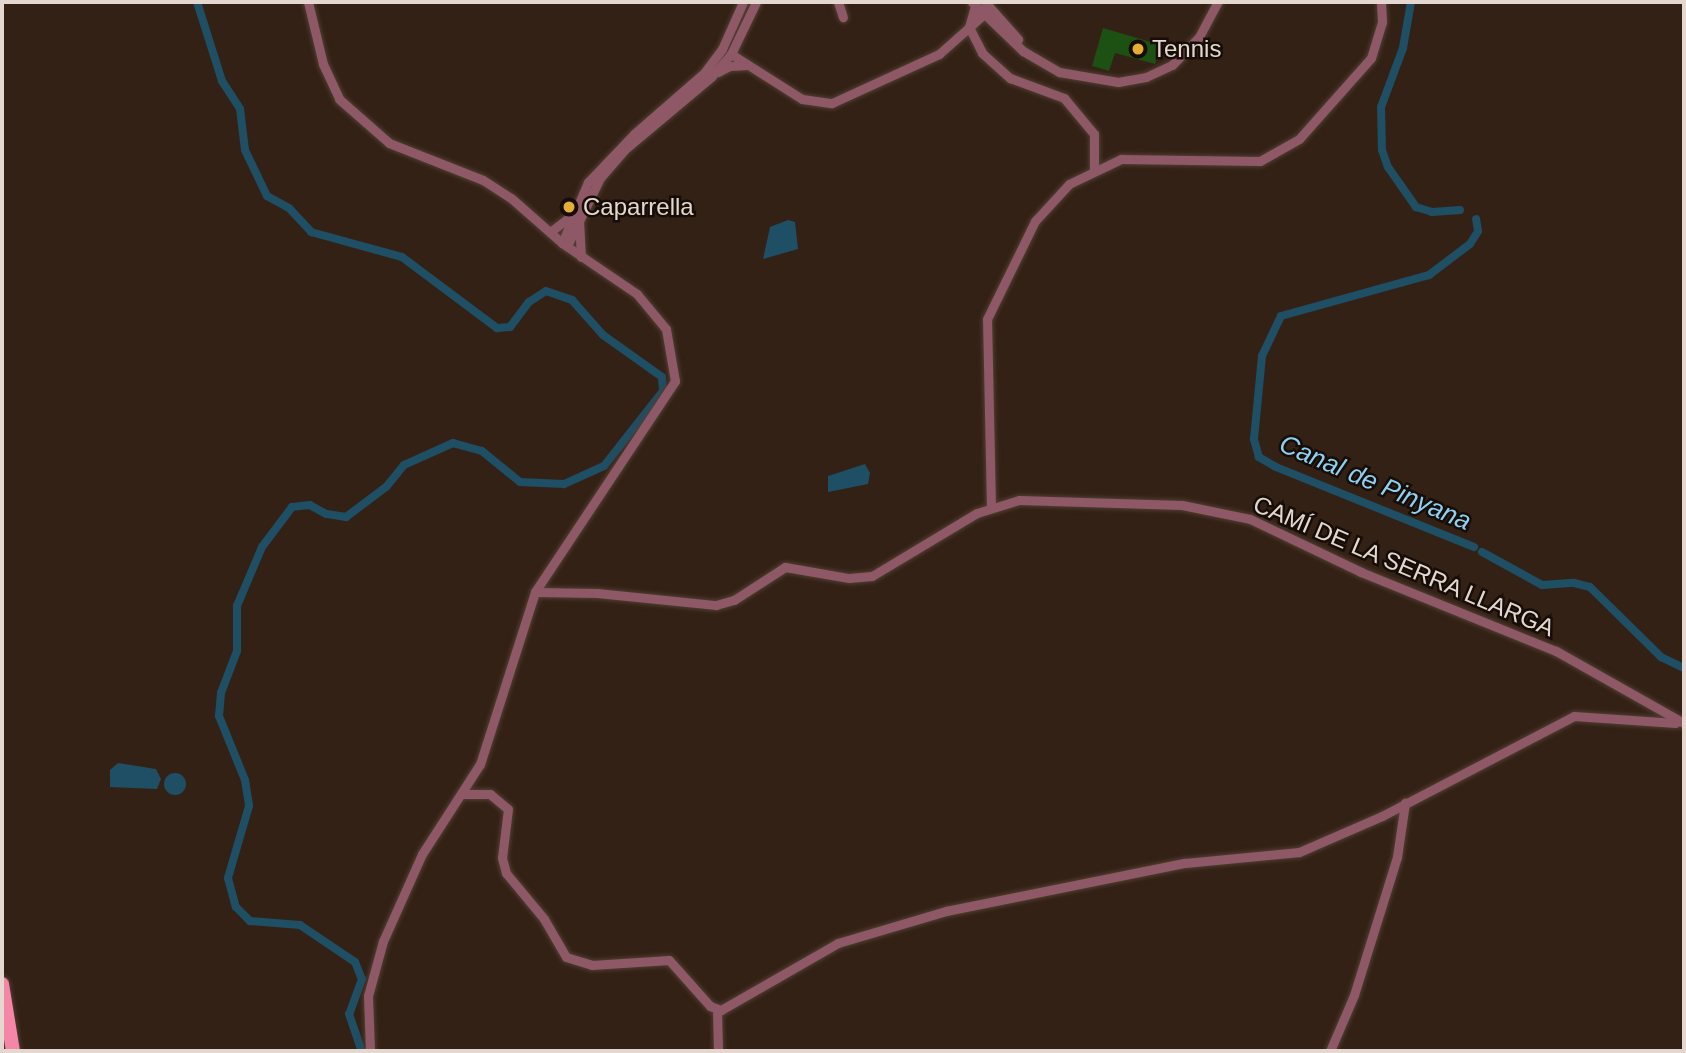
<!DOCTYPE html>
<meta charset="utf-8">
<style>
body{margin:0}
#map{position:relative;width:1686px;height:1053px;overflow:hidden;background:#342115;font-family:Arial,sans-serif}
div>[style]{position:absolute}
.green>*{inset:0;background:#1d5013}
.water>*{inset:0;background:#1e4f65}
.round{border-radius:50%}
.canal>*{height:8px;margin:-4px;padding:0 4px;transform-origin:4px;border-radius:4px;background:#1e4f65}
.roads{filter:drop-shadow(0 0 2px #503e33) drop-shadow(0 0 2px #503e33)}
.street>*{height:9px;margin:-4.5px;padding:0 4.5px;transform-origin:4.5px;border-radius:4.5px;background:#8e5867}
.primary>*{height:14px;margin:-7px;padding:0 7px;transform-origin:7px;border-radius:7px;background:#f686a8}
.dots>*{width:19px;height:19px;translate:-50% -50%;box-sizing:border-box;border:4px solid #160d08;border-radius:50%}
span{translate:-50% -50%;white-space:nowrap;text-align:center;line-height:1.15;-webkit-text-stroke:5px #160d08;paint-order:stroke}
.poi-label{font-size:24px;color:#e4d7cf}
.left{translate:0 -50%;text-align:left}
.street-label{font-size:24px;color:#e4d7cf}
.water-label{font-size:26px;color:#8ed0f2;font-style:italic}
.frame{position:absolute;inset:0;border:4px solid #e4d7cf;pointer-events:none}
</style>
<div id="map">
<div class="green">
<div style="clip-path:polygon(1103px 28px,1161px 45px,1155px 64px,1115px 53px,1109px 71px,1092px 66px)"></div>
</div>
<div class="water">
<div style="clip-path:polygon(788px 220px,795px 222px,798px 249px,763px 259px,770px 227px)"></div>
<div style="clip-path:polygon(865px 464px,870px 473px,868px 484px,828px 492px,828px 476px)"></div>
<div style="clip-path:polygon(118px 763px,156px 769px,161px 779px,157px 789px,110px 787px,110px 770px)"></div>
<div class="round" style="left:164px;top:773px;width:22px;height:22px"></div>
</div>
<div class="canal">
<div style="left:197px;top:2px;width:83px;rotate:72.4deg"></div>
<div style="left:222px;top:81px;width:33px;rotate:57deg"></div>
<div style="left:240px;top:109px;width:41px;rotate:83deg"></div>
<div style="left:245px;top:150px;width:51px;rotate:64.4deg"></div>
<div style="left:267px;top:196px;width:25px;rotate:29deg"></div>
<div style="left:289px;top:208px;width:33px;rotate:47deg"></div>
<div style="left:311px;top:232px;width:94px;rotate:15.4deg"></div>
<div style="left:402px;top:257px;width:119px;rotate:36.8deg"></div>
<div style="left:497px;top:328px;width:13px;rotate:-4deg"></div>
<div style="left:510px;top:327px;width:31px;rotate:-53deg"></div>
<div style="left:529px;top:302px;width:20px;rotate:-33deg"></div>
<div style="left:546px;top:291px;width:28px;rotate:19deg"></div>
<div style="left:572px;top:300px;width:47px;rotate:48.5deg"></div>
<div style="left:603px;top:335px;width:72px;rotate:35.4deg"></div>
<div style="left:662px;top:377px;width:14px;rotate:86deg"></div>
<div style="left:663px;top:391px;width:95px;rotate:128.2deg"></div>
<div style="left:604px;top:466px;width:44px;rotate:155.8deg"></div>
<div style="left:564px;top:484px;width:44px;rotate:-177.4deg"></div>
<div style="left:520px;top:482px;width:49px;rotate:-140.8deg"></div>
<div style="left:482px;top:451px;width:30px;rotate:-165deg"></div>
<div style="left:453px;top:443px;width:54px;rotate:155.8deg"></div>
<div style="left:404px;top:465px;width:28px;rotate:129deg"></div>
<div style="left:386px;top:487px;width:50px;rotate:143.1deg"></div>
<div style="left:346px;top:517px;width:20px;rotate:-171deg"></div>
<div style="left:326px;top:514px;width:18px;rotate:-151deg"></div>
<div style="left:310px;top:505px;width:18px;rotate:174deg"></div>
<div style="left:292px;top:507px;width:50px;rotate:126.9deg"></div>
<div style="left:262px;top:547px;width:64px;rotate:113deg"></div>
<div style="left:237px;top:606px;width:45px;rotate:90deg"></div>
<div style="left:237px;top:651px;width:45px;rotate:110.9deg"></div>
<div style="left:221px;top:693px;width:23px;rotate:95deg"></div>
<div style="left:219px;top:716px;width:69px;rotate:67.9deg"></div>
<div style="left:245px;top:780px;width:26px;rotate:81deg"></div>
<div style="left:249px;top:806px;width:75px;rotate:106.3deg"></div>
<div style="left:228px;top:878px;width:30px;rotate:75deg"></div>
<div style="left:236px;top:907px;width:20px;rotate:45deg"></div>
<div style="left:250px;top:921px;width:50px;rotate:4.6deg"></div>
<div style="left:300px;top:925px;width:66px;rotate:33.9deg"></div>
<div style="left:355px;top:962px;width:18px;rotate:68deg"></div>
<div style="left:362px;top:979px;width:37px;rotate:110deg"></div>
<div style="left:349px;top:1014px;width:39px;rotate:71deg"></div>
<div style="left:1411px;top:2px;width:47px;rotate:99.9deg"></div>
<div style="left:1403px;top:48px;width:63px;rotate:110.4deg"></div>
<div style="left:1381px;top:107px;width:43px;rotate:88.7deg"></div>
<div style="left:1382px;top:150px;width:18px;rotate:71deg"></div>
<div style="left:1388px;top:167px;width:49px;rotate:55deg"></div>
<div style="left:1416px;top:207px;width:17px;rotate:17deg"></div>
<div style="left:1432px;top:212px;width:28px;rotate:-4deg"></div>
<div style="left:1474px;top:547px;width:214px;rotate:-158deg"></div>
<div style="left:1276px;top:467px;width:20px;rotate:-150deg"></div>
<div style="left:1259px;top:457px;width:19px;rotate:-106deg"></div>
<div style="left:1254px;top:439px;width:83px;rotate:-84.5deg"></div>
<div style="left:1262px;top:356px;width:44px;rotate:-64.6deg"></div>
<div style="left:1281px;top:316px;width:154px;rotate:-15.5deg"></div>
<div style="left:1429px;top:275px;width:51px;rotate:-37.1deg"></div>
<div style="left:1470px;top:244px;width:15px;rotate:-58deg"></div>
<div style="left:1478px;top:231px;width:12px;rotate:-99deg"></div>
<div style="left:1482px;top:552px;width:68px;rotate:28.8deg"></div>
<div style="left:1542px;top:585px;width:32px;rotate:-4deg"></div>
<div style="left:1574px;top:583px;width:16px;rotate:14deg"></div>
<div style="left:1590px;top:587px;width:100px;rotate:44.6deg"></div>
<div style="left:1661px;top:657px;width:25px;rotate:26deg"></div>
</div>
<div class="roads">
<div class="street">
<div style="left:308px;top:2px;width:64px;rotate:76.4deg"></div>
<div style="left:323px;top:64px;width:38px;rotate:65deg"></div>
<div style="left:339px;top:99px;width:67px;rotate:41.3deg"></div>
<div style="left:389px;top:143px;width:101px;rotate:21.5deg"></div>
<div style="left:483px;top:180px;width:33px;rotate:33deg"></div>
<div style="left:511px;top:198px;width:68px;rotate:41.4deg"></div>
<div style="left:562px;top:243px;width:91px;rotate:34.2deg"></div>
<div style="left:637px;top:294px;width:45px;rotate:50.4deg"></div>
<div style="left:666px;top:329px;width:53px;rotate:80.2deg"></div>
<div style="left:675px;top:381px;width:253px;rotate:123.6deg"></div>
<div style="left:535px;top:592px;width:181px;rotate:107.7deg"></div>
<div style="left:480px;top:764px;width:107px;rotate:122.8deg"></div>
<div style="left:422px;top:854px;width:95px;rotate:114.1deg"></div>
<div style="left:383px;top:941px;width:57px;rotate:105.3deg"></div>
<div style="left:368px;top:996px;width:55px;rotate:87.9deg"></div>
<div style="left:838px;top:2px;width:16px;rotate:72deg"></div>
<div style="left:972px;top:2px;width:71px;rotate:43.9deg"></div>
<div style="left:1023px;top:51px;width:42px;rotate:30.3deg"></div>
<div style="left:1059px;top:72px;width:60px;rotate:9.6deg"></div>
<div style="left:1118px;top:82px;width:28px;rotate:-10deg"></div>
<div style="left:1146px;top:77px;width:29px;rotate:-25deg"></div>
<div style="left:1172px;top:65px;width:39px;rotate:-46deg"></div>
<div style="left:1199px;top:37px;width:40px;rotate:-62deg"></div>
<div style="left:985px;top:2px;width:50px;rotate:48.3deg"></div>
<div style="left:975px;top:6px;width:22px;rotate:106deg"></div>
<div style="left:969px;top:27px;width:29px;rotate:63deg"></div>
<div style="left:982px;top:53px;width:38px;rotate:42deg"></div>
<div style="left:1010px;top:78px;width:58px;rotate:20.3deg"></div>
<div style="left:1064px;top:98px;width:47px;rotate:50.2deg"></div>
<div style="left:1094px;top:134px;width:34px;rotate:90deg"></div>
<div style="left:731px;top:54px;width:84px;rotate:32.4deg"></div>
<div style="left:802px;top:99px;width:30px;rotate:8deg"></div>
<div style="left:832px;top:103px;width:118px;rotate:-24.6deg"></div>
<div style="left:939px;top:54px;width:59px;rotate:-41.6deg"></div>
<div style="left:983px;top:15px;width:11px;rotate:-68deg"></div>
<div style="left:718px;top:72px;width:13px;rotate:-27deg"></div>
<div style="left:730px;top:66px;width:18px;rotate:-3deg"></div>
<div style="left:579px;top:220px;width:37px;rotate:87deg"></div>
<div style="left:550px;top:232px;width:25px;rotate:-37deg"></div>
<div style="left:562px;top:243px;width:66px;rotate:-66.9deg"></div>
<div style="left:588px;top:182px;width:66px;rotate:-46.2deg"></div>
<div style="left:634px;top:134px;width:93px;rotate:-41.1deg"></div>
<div style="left:704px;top:73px;width:30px;rotate:-53deg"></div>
<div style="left:722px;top:49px;width:51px;rotate:-65.9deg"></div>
<div style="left:567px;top:246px;width:76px;rotate:-64.1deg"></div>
<div style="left:600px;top:178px;width:37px;rotate:-49deg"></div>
<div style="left:624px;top:150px;width:114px;rotate:-40deg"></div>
<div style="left:711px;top:77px;width:30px;rotate:-49deg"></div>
<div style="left:731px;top:54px;width:58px;rotate:-64.3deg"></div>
<div style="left:991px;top:508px;width:189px;rotate:-91.2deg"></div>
<div style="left:987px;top:319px;width:109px;rotate:-63.9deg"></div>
<div style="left:1035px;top:221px;width:50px;rotate:-47.4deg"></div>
<div style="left:1069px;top:184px;width:58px;rotate:-25.7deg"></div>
<div style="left:1121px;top:159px;width:139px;rotate:0.8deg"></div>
<div style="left:1260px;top:161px;width:45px;rotate:-29.4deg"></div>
<div style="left:1299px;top:139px;width:108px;rotate:-48.4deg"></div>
<div style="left:1371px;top:58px;width:38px;rotate:-73deg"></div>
<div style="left:1382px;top:22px;width:20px;rotate:-93deg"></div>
<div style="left:535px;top:592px;width:62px;rotate:0.9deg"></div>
<div style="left:597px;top:593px;width:120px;rotate:5.8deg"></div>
<div style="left:716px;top:605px;width:19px;rotate:-16deg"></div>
<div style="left:734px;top:600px;width:61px;rotate:-32.9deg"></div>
<div style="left:785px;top:567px;width:65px;rotate:9.8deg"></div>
<div style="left:849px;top:578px;width:23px;rotate:-5deg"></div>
<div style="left:872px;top:576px;width:122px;rotate:-31deg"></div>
<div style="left:977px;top:513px;width:44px;rotate:-17.2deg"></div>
<div style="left:1019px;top:500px;width:163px;rotate:1.8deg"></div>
<div style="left:1182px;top:505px;width:69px;rotate:11.6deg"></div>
<div style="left:1250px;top:519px;width:123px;rotate:25.5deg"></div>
<div style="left:1361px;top:572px;width:210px;rotate:22.1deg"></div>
<div style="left:1556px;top:651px;width:147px;rotate:29.4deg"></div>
<div style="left:461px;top:794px;width:29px"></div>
<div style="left:490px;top:794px;width:23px;rotate:40deg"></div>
<div style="left:508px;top:809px;width:49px;rotate:97deg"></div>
<div style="left:502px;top:858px;width:16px;rotate:75deg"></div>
<div style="left:506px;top:873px;width:60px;rotate:50.4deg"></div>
<div style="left:544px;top:919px;width:44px;rotate:59.9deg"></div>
<div style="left:566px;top:957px;width:27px;rotate:17deg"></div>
<div style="left:592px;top:965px;width:77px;rotate:-3.7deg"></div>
<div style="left:669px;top:960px;width:62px;rotate:48.3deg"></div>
<div style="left:710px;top:1006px;width:12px;rotate:20deg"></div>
<div style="left:721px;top:1010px;width:135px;rotate:-29.8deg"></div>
<div style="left:838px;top:943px;width:113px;rotate:-16.5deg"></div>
<div style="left:946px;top:911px;width:244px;rotate:-11.4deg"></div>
<div style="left:1185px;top:863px;width:115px;rotate:-5.5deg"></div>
<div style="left:1299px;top:852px;width:90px;rotate:-23.4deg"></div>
<div style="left:1382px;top:816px;width:216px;rotate:-27.5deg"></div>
<div style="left:1574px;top:716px;width:102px;rotate:3.9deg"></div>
<div style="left:717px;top:1009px;width:42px;rotate:88.6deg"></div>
<div style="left:1330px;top:1051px;width:61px;rotate:-66.8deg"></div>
<div style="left:1354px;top:995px;width:145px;rotate:-72.7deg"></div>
<div style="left:1397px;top:857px;width:55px;rotate:-81.6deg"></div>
</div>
<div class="primary">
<div style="left:2px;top:984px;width:68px;rotate:80.7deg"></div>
</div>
</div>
<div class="dots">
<div style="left:1138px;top:49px;background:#e5ad36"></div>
<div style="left:569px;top:207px;background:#e5ad36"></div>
</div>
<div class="poi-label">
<span class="left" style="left:1152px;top:49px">Tennis</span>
<span class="left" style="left:583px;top:207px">Caparrella</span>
</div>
<div class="street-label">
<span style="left:1404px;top:566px;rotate:23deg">CAMÍ DE LA SERRA LLARGA</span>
</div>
<div class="water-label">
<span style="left:1375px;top:483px;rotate:23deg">Canal de Pinyana</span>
</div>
<div class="frame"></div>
</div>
